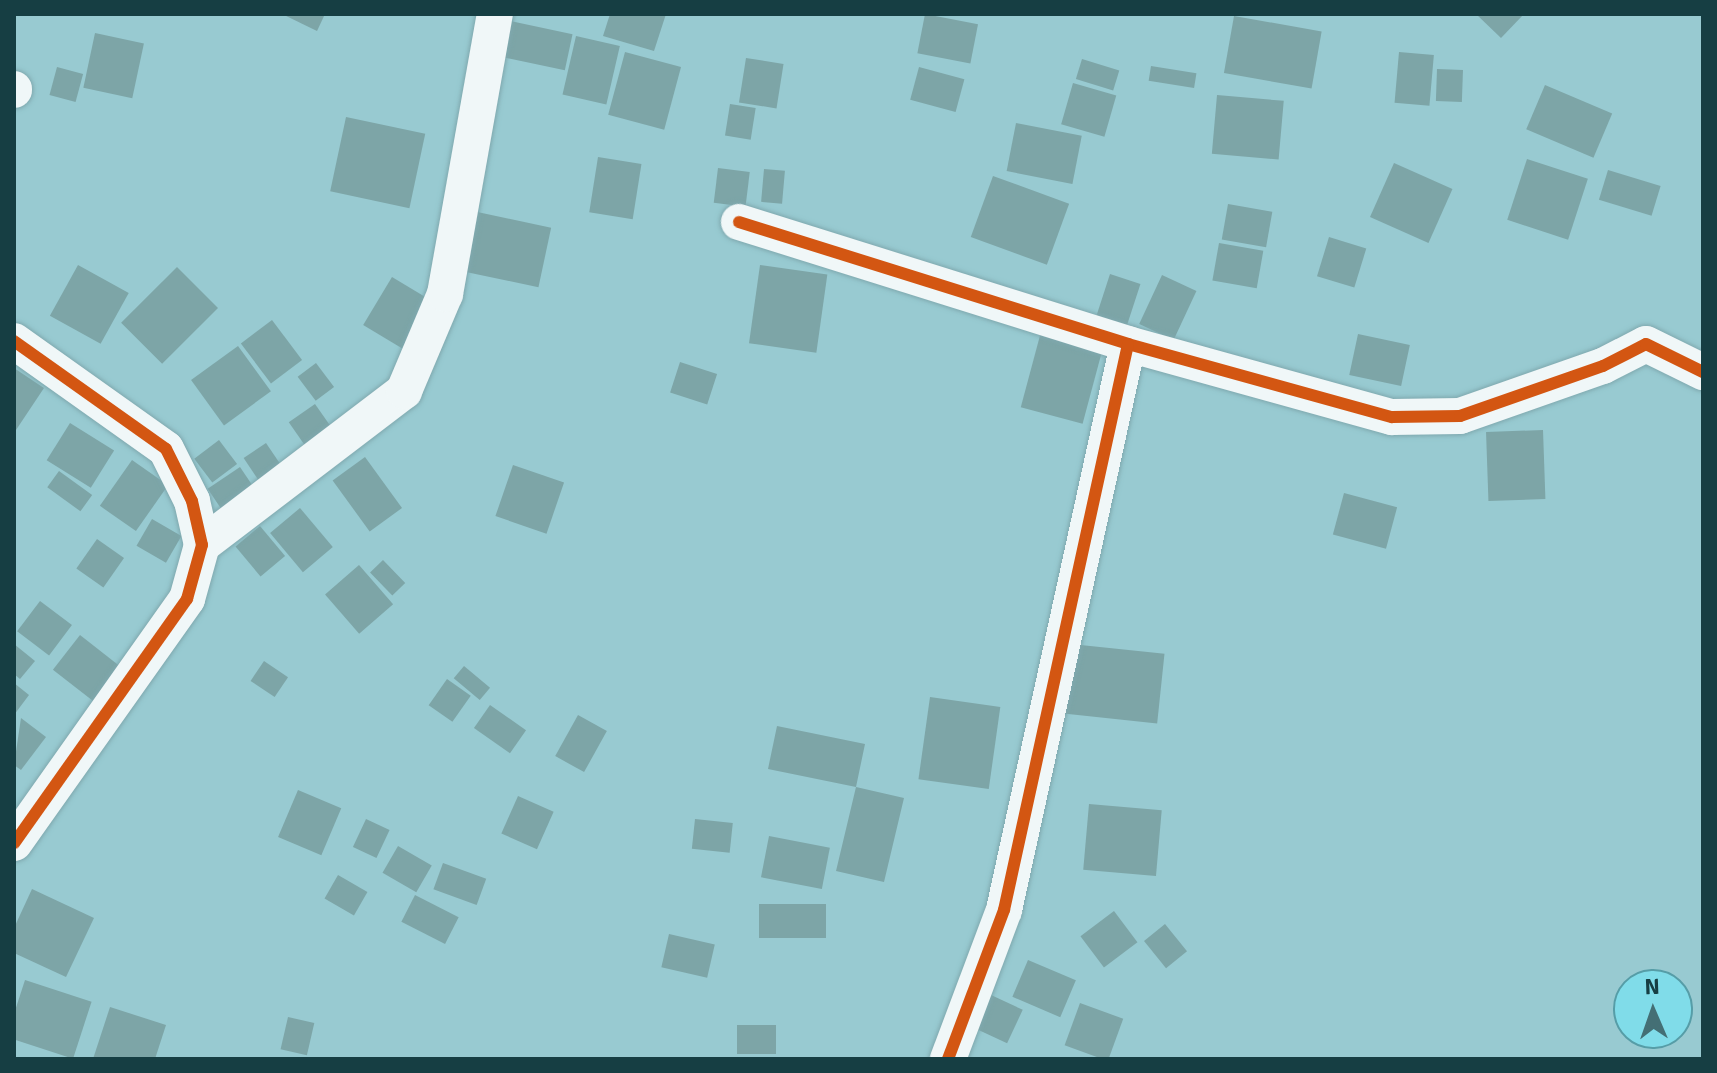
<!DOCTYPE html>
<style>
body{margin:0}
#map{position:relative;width:1717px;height:1073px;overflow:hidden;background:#98cad1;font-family:Signika,sans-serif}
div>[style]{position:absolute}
.building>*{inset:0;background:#7da5a7;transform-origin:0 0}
.roads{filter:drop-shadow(0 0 2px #7fa8ae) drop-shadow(0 0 2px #7fa8ae)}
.minor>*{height:36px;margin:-18px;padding:0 18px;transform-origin:18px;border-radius:18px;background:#f0f7f8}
.cycleway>*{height:12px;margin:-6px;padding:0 6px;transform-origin:6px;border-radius:6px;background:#d35612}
span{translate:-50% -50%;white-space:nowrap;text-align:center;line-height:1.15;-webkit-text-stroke:7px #80dce9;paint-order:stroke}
.frame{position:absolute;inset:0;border:16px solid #163e43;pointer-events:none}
.north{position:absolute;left:1613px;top:969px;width:80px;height:80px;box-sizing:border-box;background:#80dce9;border:2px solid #569da7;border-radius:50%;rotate:358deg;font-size:22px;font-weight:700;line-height:32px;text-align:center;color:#163e43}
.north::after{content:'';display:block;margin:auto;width:28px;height:36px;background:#446f75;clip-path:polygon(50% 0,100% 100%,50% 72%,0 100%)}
</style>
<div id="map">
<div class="building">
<div style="clip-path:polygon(282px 14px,325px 14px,317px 31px)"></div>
<div style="clip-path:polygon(610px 14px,666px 14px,654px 51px,603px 36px)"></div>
<div style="left:925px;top:14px;width:54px;height:40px;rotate:11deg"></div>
<div style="clip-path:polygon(1476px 14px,1524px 14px,1501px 38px)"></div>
<div style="left:1234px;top:16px;width:89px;height:58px;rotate:10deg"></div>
<div style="left:506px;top:20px;width:68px;height:37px;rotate:12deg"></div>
<div style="left:95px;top:33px;width:50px;height:56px;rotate:12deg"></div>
<div style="left:576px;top:36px;width:45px;height:60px;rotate:13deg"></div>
<div style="left:625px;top:52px;width:58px;height:65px;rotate:15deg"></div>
<div style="left:1399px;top:52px;width:35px;height:51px;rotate:5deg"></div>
<div style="left:746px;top:58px;width:38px;height:45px;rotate:9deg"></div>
<div style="left:1082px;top:59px;width:39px;height:21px;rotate:17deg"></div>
<div style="left:1151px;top:66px;width:46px;height:15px;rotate:9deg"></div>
<div style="left:57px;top:67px;width:27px;height:29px;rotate:15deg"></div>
<div style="left:919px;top:67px;width:47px;height:34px;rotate:15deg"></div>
<div style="left:1437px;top:69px;width:26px;height:32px;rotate:2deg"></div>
<div style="left:1073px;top:83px;width:45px;height:43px;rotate:16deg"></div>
<div style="left:1545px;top:85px;width:73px;height:48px;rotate:23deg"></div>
<div style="left:1217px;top:95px;width:67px;height:59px;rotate:5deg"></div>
<div style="left:730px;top:104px;width:26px;height:32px;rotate:9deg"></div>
<div style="left:346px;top:117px;width:81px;height:76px;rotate:12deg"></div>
<div style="left:1016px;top:123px;width:67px;height:49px;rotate:11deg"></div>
<div style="left:598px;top:157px;width:44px;height:56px;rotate:9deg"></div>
<div style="left:1527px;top:159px;width:64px;height:64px;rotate:18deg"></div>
<div style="left:1394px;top:163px;width:64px;height:59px;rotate:24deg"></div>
<div style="left:718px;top:168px;width:32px;height:35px;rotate:7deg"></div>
<div style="left:764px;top:169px;width:21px;height:33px;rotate:5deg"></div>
<div style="left:1608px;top:170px;width:55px;height:31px;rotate:17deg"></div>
<div style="left:993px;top:176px;width:81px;height:65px;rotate:20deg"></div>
<div style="left:1228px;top:204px;width:45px;height:36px;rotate:10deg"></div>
<div style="left:468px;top:210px;width:85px;height:61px;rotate:12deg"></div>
<div style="left:1329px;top:237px;width:39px;height:41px;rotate:17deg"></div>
<div style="left:1219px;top:243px;width:45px;height:38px;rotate:10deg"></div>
<div style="left:78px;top:265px;width:58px;height:58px;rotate:29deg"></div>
<div style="left:760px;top:265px;width:68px;height:79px;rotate:8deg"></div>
<div style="left:177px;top:267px;width:58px;height:79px;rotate:45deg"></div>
<div style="left:1110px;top:274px;width:32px;height:48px;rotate:18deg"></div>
<div style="left:1162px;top:275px;width:38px;height:54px;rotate:25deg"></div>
<div style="left:392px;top:277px;width:51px;height:56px;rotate:31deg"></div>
<div style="left:272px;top:320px;width:50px;height:39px;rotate:53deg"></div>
<div style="left:1042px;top:328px;width:64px;height:82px;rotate:15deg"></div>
<div style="left:1358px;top:334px;width:53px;height:42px;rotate:12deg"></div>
<div style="left:238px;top:346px;width:56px;height:58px;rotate:54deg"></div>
<div style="left:680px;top:362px;width:39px;height:32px;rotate:18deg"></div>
<div style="left:316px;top:363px;width:30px;height:23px;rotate:53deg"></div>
<div style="clip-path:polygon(14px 368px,44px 388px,14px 433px)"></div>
<div style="left:315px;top:404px;width:44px;height:32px;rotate:55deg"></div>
<div style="left:70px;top:423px;width:52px;height:44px;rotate:32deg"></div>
<div style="left:1543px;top:430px;width:69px;height:57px;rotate:88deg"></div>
<div style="left:219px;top:440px;width:30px;height:31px;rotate:53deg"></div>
<div style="left:266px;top:443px;width:36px;height:27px;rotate:56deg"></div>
<div style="left:365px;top:457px;width:63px;height:40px;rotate:54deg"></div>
<div style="left:132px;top:460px;width:44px;height:56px;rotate:35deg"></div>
<div style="left:513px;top:465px;width:54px;height:54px;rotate:19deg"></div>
<div style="left:240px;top:467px;width:34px;height:39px;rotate:56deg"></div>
<div style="left:59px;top:471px;width:41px;height:20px;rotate:36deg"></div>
<div style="left:1344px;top:493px;width:55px;height:43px;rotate:15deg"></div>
<div style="left:300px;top:508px;width:51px;height:39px;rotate:50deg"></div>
<div style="left:152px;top:519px;width:34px;height:31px;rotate:30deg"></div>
<div style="left:260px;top:526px;width:39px;height:32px;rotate:50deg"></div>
<div style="left:97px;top:539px;width:33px;height:36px;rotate:35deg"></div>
<div style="left:383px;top:560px;width:32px;height:18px;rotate:46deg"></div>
<div style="left:359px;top:565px;width:52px;height:45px;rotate:49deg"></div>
<div style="left:40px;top:601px;width:40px;height:38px;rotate:37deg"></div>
<div style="left:80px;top:635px;width:51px;height:44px;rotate:38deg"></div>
<div style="clip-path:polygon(14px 644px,35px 661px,20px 679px,14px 674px)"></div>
<div style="left:1071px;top:644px;width:94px;height:70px;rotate:6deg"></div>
<div style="left:264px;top:661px;width:29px;height:24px;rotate:34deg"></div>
<div style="left:464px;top:666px;width:34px;height:16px;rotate:40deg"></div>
<div style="left:447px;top:679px;width:29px;height:32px;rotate:35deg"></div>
<div style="clip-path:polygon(14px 683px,29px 695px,14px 715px)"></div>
<div style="left:930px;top:697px;width:71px;height:83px;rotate:8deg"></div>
<div style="left:490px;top:705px;width:44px;height:28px;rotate:35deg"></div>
<div style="left:578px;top:715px;width:33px;height:47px;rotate:29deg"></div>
<div style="clip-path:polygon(21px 718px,46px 737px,21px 770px,14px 765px)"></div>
<div style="clip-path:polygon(777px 726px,865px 744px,856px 787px,904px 798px,884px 882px,836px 871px,856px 787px,768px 769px)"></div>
<div style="left:298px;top:790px;width:47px;height:51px;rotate:23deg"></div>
<div style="left:518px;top:796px;width:39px;height:41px;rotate:24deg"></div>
<div style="left:1089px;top:804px;width:73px;height:66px;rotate:5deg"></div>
<div style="left:366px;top:819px;width:26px;height:31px;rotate:25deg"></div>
<div style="left:695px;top:819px;width:38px;height:30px;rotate:6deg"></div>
<div style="left:769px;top:836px;width:62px;height:42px;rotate:11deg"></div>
<div style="left:398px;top:846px;width:39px;height:31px;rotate:30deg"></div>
<div style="left:443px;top:863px;width:46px;height:28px;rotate:20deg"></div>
<div style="left:338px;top:875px;width:34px;height:27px;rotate:30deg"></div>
<div style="clip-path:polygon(32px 889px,94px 918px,66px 977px,14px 953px,14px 928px)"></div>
<div style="left:415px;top:895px;width:49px;height:30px;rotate:27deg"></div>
<div style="left:759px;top:904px;width:67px;height:34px"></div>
<div style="left:1114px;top:911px;width:39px;height:42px;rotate:53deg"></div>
<div style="left:1165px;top:924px;width:35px;height:27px;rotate:51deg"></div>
<div style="left:669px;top:934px;width:47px;height:34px;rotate:13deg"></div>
<div style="left:1028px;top:960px;width:52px;height:40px;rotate:23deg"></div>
<div style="left:25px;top:980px;width:70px;height:60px;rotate:18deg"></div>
<div style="left:991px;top:995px;width:35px;height:37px;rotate:25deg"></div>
<div style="left:1080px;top:1003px;width:46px;height:45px;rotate:20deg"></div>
<div style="clip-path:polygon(110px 1007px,166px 1025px,155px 1059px,93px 1059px)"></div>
<div style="left:288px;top:1017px;width:27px;height:33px;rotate:13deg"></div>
<div style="left:776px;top:1025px;width:29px;height:39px;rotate:90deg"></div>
</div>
<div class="roads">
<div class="minor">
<div style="left:14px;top:89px;width:1px;rotate:90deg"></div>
<div style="left:739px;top:222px;width:408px;rotate:17.4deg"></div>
<div style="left:1128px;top:344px;width:274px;rotate:15.5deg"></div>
<div style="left:1392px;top:417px;width:68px;rotate:-0.8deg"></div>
<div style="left:1460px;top:416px;width:151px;rotate:-19.3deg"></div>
<div style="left:1603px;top:366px;width:48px;rotate:-27.1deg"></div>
<div style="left:1646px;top:344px;width:64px;rotate:26.2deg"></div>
<div style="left:14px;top:341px;width:186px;rotate:35.4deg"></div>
<div style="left:166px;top:449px;width:58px;rotate:63.4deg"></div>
<div style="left:192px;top:501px;width:45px;rotate:77.2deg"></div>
<div style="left:202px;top:545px;width:56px;rotate:105.5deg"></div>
<div style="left:187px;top:599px;width:299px;rotate:125.3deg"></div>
<div style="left:202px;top:545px;width:254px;rotate:-37.3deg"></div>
<div style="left:404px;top:391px;width:105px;rotate:-67.1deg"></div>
<div style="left:445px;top:294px;width:284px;rotate:-79.9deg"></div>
<div style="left:948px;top:1059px;width:159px;rotate:-69.4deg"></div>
<div style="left:1004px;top:910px;width:579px;rotate:-77.64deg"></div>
</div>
</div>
<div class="cycleway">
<div style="left:739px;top:222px;width:408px;rotate:17.4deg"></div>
<div style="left:1128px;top:344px;width:274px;rotate:15.5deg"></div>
<div style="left:1392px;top:417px;width:68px;rotate:-0.8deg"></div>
<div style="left:1460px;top:416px;width:151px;rotate:-19.3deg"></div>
<div style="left:1603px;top:366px;width:48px;rotate:-27.1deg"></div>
<div style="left:1646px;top:344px;width:64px;rotate:26.2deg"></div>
<div style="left:14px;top:341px;width:186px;rotate:35.4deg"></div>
<div style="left:166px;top:449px;width:58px;rotate:63.4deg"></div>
<div style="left:192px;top:501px;width:45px;rotate:77.2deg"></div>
<div style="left:202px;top:545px;width:56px;rotate:105.5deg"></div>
<div style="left:187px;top:599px;width:299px;rotate:125.3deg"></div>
<div style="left:948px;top:1059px;width:159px;rotate:-69.4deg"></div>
<div style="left:1004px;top:910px;width:579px;rotate:-77.64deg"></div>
</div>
<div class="frame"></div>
<div class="north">N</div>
</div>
